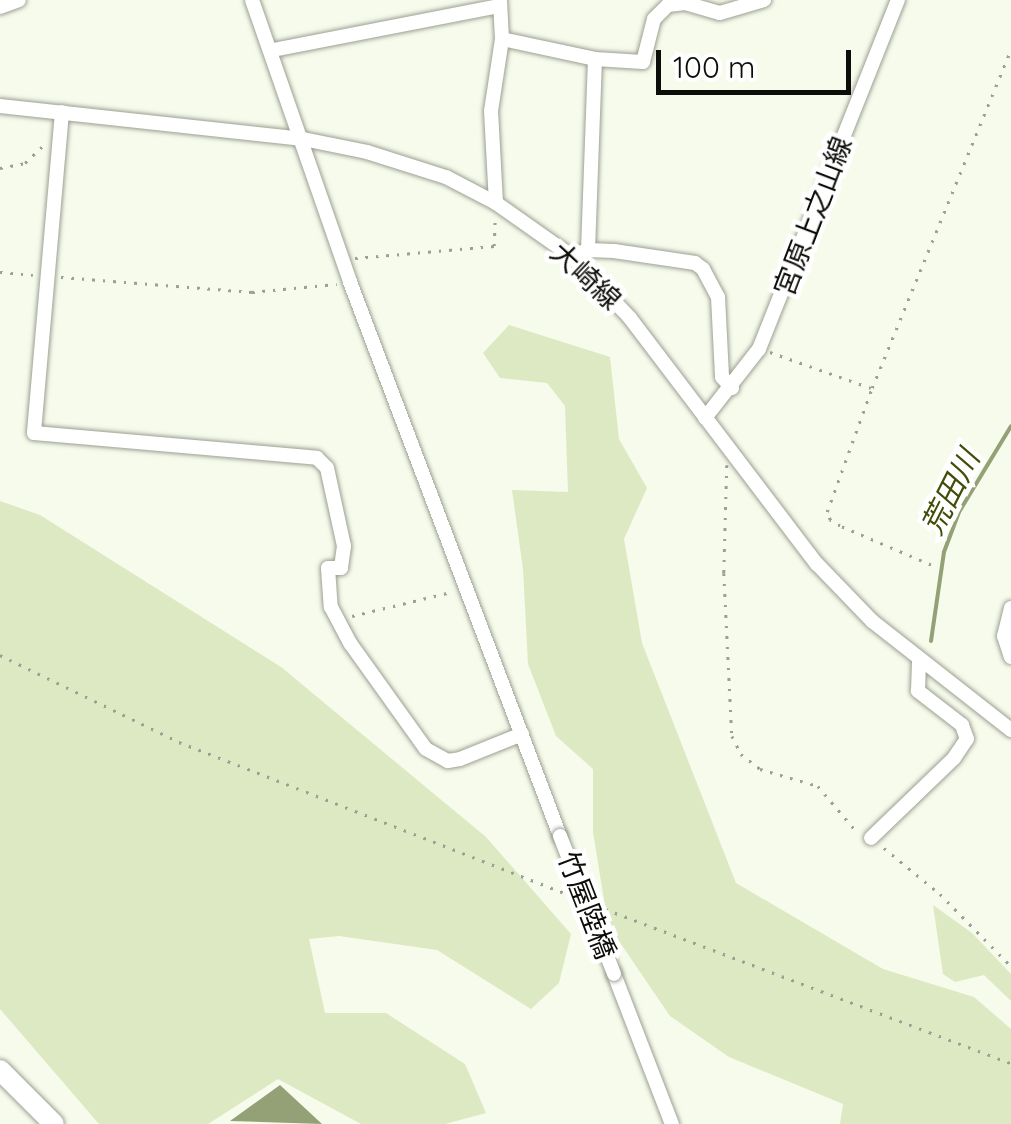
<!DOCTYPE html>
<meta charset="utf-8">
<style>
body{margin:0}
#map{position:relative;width:1011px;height:1124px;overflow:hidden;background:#f6fbec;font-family:Quicksand,"Noto Sans JP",sans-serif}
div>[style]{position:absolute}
.green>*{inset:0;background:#dde9c2}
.water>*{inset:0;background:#94a176}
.stream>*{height:4px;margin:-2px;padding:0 2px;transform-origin:2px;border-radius:2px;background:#94a176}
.path>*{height:2.5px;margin-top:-1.25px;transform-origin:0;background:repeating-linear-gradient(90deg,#9b9f94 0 2.5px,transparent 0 10.5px)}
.roads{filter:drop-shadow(0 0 2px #9ba092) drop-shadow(0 0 2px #9ba092)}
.minor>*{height:14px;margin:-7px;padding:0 7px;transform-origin:7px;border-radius:7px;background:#fff}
.highway>*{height:20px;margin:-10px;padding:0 10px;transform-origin:10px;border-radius:10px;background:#fff}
.bridges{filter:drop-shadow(0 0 2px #9ba092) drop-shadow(0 0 2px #9ba092)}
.minor-bridge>*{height:14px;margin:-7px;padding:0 7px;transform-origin:7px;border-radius:7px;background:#fff}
span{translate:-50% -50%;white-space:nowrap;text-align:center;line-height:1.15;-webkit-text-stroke:9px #fff;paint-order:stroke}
.street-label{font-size:28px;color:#0d0e09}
.water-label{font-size:30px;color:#404e07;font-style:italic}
.scale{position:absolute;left:656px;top:50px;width:195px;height:45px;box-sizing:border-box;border:5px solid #0d0e09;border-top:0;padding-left:12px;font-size:30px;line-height:35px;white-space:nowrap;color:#0d0e09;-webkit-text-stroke:8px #fff;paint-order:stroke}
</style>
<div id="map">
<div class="green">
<div style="clip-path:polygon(509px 325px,610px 357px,619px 439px,647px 488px,624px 539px,642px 643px,736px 883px,883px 969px,974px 997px,1011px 1029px,1011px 1124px,840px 1124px,843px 1104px,729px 1057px,670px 1016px,608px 925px,593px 832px,593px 769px,556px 736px,528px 664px,523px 569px,512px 490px,568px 492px,565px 406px,547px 383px,500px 378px,483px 353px)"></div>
<div style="clip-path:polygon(0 501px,40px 515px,281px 667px,486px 837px,571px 934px,559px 983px,531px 1009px,437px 950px,339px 936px,309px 939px,325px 1013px,386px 1013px,465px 1064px,486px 1113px,445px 1124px,361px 1124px,278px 1079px,208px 1124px,99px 1124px,0 1009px)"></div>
<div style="clip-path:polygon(933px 905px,972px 933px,1011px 974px,1011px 1001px,984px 975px,955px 982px,943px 974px)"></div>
</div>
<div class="water">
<div style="clip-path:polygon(280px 1085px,322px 1124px,230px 1121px)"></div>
</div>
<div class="stream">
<div style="left:931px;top:641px;width:90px;rotate:-81.7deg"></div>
<div style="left:944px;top:552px;width:43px;rotate:-69.4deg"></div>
<div style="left:959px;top:512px;width:100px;rotate:-58.8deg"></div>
</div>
<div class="path">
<div style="left:0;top:168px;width:25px;rotate:-11deg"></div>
<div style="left:25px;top:163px;width:28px;rotate:-44deg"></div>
<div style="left:355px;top:258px;width:140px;rotate:-4.9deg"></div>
<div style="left:494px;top:246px;width:27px;rotate:-88deg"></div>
<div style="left:0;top:272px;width:33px;rotate:5deg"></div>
<div style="left:61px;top:277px;width:192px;rotate:4.5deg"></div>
<div style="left:252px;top:292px;width:85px;rotate:-5.4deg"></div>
<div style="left:770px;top:352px;width:107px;rotate:19.6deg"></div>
<div style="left:727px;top:465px;width:108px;rotate:91.6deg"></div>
<div style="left:724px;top:573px;width:163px;rotate:87.2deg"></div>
<div style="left:732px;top:736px;width:20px;rotate:63deg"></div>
<div style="left:741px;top:754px;width:24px;rotate:38deg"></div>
<div style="left:760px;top:769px;width:60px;rotate:16.3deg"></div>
<div style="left:818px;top:786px;width:60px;rotate:49.7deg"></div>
<div style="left:931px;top:565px;width:99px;rotate:-156.8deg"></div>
<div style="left:840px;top:526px;width:12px;rotate:-149deg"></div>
<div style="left:830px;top:520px;width:9px;rotate:-111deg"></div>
<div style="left:827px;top:512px;width:132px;rotate:-70.1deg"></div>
<div style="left:872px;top:388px;width:366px;rotate:-67.7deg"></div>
<div style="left:352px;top:616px;width:102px;rotate:-13.6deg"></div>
<div style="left:0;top:655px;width:199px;rotate:25.9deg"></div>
<div style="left:179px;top:742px;width:420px;rotate:21.4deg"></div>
<div style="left:884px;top:848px;width:72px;rotate:39.4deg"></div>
<div style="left:940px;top:894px;width:101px;rotate:45.4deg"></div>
<div style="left:605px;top:909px;width:434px;rotate:20.8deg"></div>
</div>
<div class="roads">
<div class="minor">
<div style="left:252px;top:0;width:299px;rotate:70.8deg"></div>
<div style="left:350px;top:282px;width:592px;rotate:69.24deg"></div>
<div style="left:0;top:7px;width:20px;rotate:-20deg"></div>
<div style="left:502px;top:39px;width:95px;rotate:12.1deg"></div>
<div style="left:595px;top:59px;width:48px;rotate:3.6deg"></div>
<div style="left:643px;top:62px;width:44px;rotate:-75.7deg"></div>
<div style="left:654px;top:19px;width:20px;rotate:-45deg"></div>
<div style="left:668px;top:5px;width:17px;rotate:-7deg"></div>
<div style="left:685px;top:3px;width:36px;rotate:16deg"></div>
<div style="left:720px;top:13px;width:46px;rotate:-16.5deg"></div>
<div style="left:273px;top:50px;width:231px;rotate:-11deg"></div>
<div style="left:0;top:106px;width:305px;rotate:6.2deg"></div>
<div style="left:303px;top:139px;width:65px;rotate:11.5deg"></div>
<div style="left:367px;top:152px;width:83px;rotate:17.6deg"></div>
<div style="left:446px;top:177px;width:56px;rotate:27.5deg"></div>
<div style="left:496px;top:203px;width:92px;rotate:35.2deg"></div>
<div style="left:571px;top:256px;width:86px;rotate:46.4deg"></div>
<div style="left:630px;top:318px;width:309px;rotate:52.8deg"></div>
<div style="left:817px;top:564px;width:79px;rotate:46deg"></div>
<div style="left:872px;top:621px;width:177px;rotate:38.1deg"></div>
<div style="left:62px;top:112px;width:322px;rotate:95deg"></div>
<div style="left:34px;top:433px;width:284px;rotate:5deg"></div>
<div style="left:317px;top:458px;width:14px;rotate:45deg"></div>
<div style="left:327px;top:468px;width:80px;rotate:77.7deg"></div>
<div style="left:344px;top:546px;width:22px;rotate:98deg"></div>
<div style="left:341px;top:568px;width:13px;rotate:180deg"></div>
<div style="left:328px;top:568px;width:39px;rotate:86deg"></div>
<div style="left:331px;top:607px;width:41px;rotate:62.2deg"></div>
<div style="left:350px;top:643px;width:130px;rotate:54.4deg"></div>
<div style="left:426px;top:749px;width:25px;rotate:29deg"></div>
<div style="left:448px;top:761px;width:12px;rotate:-9deg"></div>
<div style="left:460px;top:759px;width:67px;rotate:-22deg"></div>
<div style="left:496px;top:203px;width:92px;rotate:-93.1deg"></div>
<div style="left:491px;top:111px;width:73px;rotate:-81.3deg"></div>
<div style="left:502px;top:39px;width:38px;rotate:-93deg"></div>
<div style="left:588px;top:250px;width:191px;rotate:-87.9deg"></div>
<div style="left:571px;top:256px;width:18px;rotate:-19deg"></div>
<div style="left:588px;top:250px;width:26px;rotate:2deg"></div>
<div style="left:614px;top:251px;width:82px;rotate:8.4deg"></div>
<div style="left:695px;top:263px;width:10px;rotate:37deg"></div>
<div style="left:703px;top:269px;width:32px;rotate:62deg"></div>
<div style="left:718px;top:297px;width:80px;rotate:87.1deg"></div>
<div style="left:722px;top:377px;width:15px;rotate:48deg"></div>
<div style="left:705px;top:418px;width:88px;rotate:-52deg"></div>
<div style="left:759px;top:349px;width:376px;rotate:-68.3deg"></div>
<div style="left:1011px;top:608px;width:29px;rotate:104deg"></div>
<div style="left:1004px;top:636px;width:22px;rotate:72deg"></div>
<div style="left:871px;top:838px;width:115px;rotate:-43.9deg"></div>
<div style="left:954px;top:758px;width:23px;rotate:-56deg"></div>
<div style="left:967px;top:739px;width:15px;rotate:-110deg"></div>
<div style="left:962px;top:725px;width:56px;rotate:-142.3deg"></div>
<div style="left:918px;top:691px;width:31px;rotate:-88deg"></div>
<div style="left:614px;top:974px;width:161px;rotate:68.9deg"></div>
</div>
<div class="highway">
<div style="left:0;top:1070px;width:76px;rotate:45deg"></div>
</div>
</div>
<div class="bridges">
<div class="minor-bridge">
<div style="left:560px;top:836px;width:148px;rotate:68.6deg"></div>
</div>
</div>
<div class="street-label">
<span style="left:813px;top:216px;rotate:-69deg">宮原上之山線</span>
<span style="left:586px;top:276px;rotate:43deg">大崎線</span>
<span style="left:587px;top:905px;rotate:69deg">竹屋陸橋</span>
</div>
<div class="water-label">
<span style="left:950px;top:492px;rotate:-63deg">荒田川</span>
</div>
<div class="scale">100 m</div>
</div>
